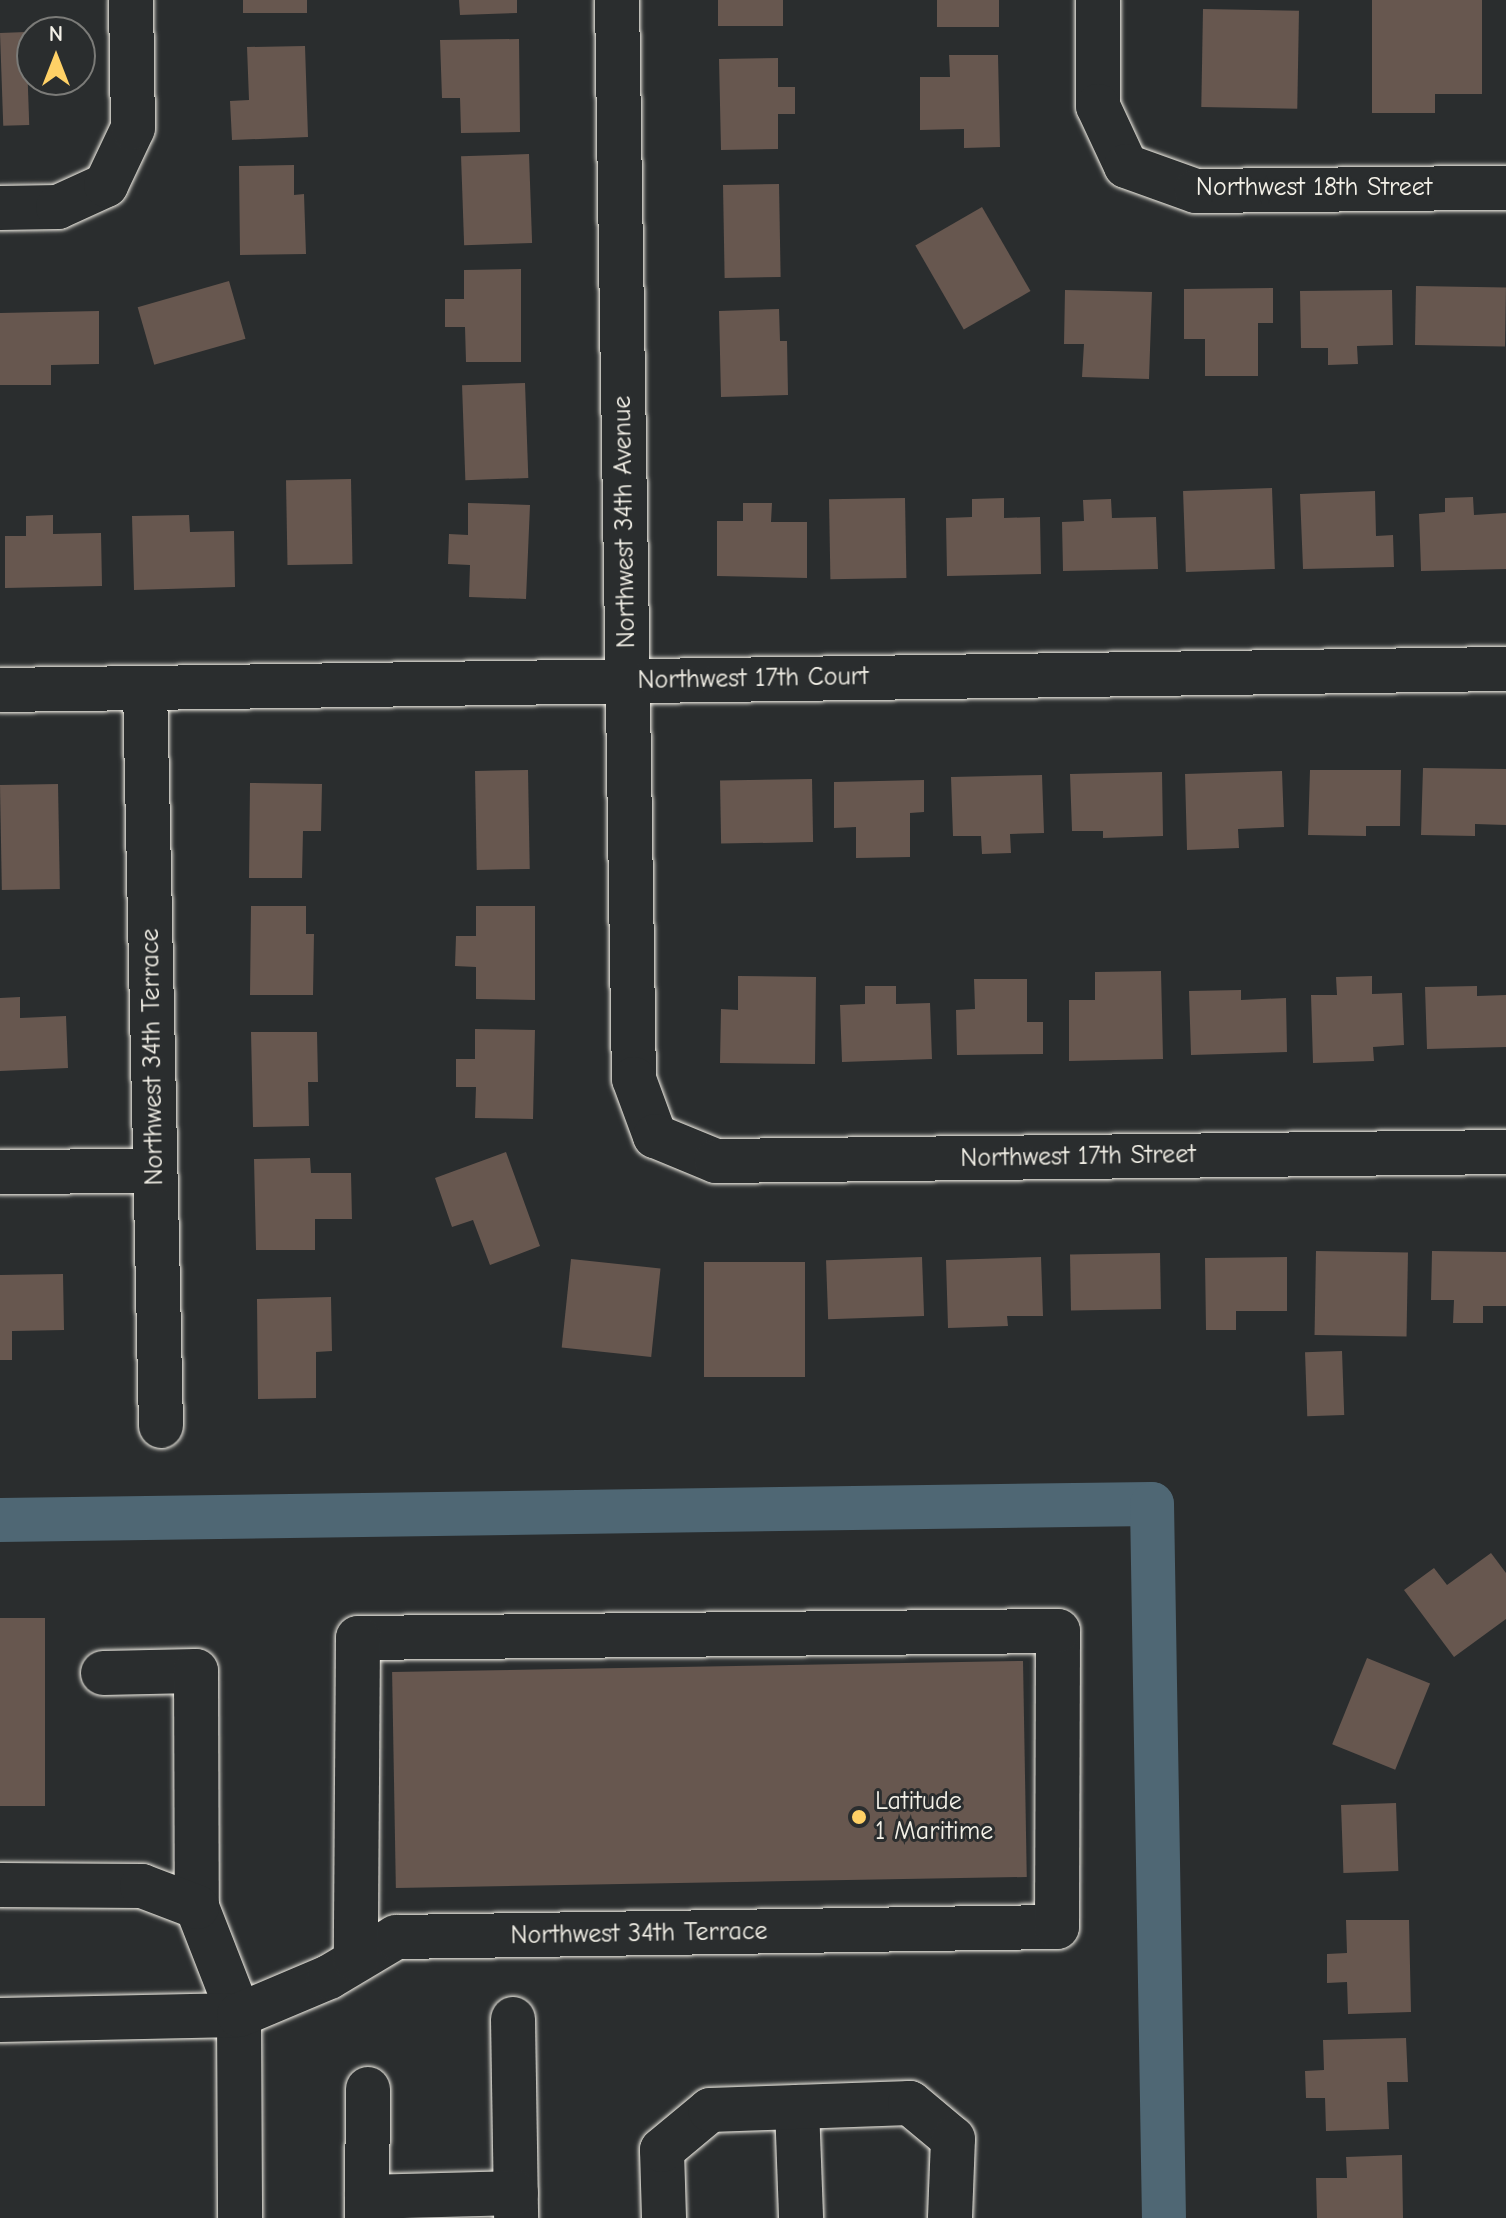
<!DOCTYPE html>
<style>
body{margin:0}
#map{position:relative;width:1506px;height:2218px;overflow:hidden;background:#2a2d2e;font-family:"Comic Neue",sans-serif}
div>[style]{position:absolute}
.canal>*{height:44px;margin:-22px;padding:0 22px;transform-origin:22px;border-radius:22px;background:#4f6774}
.building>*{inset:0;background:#67574f;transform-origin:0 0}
.roads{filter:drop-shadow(0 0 2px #f4f1e8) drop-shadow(0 0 2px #f4f1e8)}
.minor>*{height:44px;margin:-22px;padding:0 22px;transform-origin:22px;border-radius:22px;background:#2a2d2e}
.dots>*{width:22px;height:22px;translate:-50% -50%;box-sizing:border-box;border:4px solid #2a2d2e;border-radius:50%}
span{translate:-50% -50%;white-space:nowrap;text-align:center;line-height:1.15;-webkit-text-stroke:6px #2a2d2e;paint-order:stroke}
.street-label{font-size:26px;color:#f4f1e8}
.poi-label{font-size:26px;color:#f4f1e8}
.left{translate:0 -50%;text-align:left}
.north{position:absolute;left:16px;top:16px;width:80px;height:80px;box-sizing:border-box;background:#2a2d2e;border:2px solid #7b7b78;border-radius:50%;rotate:0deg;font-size:22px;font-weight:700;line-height:32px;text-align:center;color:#f4f1e8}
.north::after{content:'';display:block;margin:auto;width:28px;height:36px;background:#ffd166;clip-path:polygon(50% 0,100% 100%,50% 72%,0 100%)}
</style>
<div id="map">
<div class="canal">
<div style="left:0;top:1520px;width:1152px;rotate:-0.8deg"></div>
<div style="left:1152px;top:1504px;width:714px;rotate:89.04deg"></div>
</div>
<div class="building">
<div style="left:243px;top:0;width:64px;height:13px"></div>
<div style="clip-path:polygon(459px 0,517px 0,517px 13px,460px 15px)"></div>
<div style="left:718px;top:0;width:65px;height:26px"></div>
<div style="left:937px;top:0;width:62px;height:27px"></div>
<div style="clip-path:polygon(1372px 0,1482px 0,1482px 94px,1435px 94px,1435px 113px,1372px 113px)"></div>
<div style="left:1203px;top:9px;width:96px;height:98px;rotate:1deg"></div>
<div style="left:26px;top:32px;width:93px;height:26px;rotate:88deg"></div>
<div style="clip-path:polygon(519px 39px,520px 132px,461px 133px,460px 98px,442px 98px,440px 40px)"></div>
<div style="clip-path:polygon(305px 46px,308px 137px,232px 140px,230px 101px,249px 100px,247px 47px)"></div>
<div style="clip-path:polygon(949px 55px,998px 55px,1000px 147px,964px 148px,964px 129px,920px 130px,920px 77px,950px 77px)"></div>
<div style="clip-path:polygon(778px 58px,778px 87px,795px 87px,795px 114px,778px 114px,778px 149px,721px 150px,719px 59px)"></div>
<div style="left:529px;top:154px;width:89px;height:68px;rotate:88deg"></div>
<div style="clip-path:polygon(294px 165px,294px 195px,304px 194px,306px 254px,240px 255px,239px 166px)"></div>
<div style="left:779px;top:184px;width:93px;height:56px;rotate:89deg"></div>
<div style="left:982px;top:207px;width:97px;height:77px;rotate:60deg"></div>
<div style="clip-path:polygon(521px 269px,521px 362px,466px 362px,465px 327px,445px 327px,445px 299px,464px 299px,464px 270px)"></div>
<div style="left:229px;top:281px;width:60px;height:95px;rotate:74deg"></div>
<div style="left:1416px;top:286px;width:90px;height:59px;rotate:1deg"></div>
<div style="clip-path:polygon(1273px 288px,1273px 323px,1258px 323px,1258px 376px,1205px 376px,1205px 339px,1184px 339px,1184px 289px)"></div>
<div style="clip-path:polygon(1065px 290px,1152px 292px,1149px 379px,1082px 377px,1084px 344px,1064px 344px)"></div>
<div style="clip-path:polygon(1392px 290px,1393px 345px,1357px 346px,1358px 364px,1328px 365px,1328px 348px,1301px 348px,1300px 291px)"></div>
<div style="clip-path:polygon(779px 309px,780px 341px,787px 341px,788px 395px,721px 397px,719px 311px)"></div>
<div style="clip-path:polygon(99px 311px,99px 364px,51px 365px,51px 385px,0 385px,0 313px)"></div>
<div style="left:525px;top:383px;width:95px;height:63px;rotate:88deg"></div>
<div style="left:351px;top:479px;width:85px;height:65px;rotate:89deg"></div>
<div style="left:1272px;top:488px;width:81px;height:89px;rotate:88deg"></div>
<div style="clip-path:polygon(1375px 491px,1376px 536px,1393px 535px,1394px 567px,1303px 569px,1300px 494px)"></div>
<div style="clip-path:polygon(1473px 497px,1474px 515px,1506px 513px,1506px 569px,1421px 571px,1419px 514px,1445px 512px,1445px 498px)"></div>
<div style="left:905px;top:498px;width:80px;height:76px;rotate:89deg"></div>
<div style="clip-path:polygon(1004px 498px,1004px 518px,1040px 517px,1041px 574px,947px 576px,946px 518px,972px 517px,972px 499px)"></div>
<div style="clip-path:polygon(1111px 499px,1112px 518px,1156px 517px,1158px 569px,1063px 571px,1062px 522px,1084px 521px,1083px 500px)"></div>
<div style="clip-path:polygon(468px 503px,530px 505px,526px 599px,469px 597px,470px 565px,448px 564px,449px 534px,468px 535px)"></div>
<div style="clip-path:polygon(743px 503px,772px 503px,771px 522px,807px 522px,807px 578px,717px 576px,717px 521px,743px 521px)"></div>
<div style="clip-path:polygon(53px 515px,53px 534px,101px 533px,102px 586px,5px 588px,5px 536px,26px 536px,26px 516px)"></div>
<div style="clip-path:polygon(189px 515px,190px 532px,234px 531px,235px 587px,134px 590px,132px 516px)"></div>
<div style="clip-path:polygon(1423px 768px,1506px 769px,1506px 825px,1475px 824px,1475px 836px,1421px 835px)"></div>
<div style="left:528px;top:770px;width:99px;height:53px;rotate:89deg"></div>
<div style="clip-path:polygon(1310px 770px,1401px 770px,1400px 826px,1366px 826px,1366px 836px,1308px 835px)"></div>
<div style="clip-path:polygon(1282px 771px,1284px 827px,1238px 829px,1239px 848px,1187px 850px,1185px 774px)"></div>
<div style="clip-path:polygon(1162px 772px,1163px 836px,1103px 838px,1103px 831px,1072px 831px,1070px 774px)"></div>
<div style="clip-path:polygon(1042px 775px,1044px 833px,1010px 834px,1011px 853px,982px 854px,981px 836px,953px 836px,951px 777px)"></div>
<div style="left:812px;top:779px;width:63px;height:92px;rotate:89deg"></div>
<div style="clip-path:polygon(924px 780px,924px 812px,910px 813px,910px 857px,856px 858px,856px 827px,834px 828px,834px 782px)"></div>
<div style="clip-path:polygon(250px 783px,322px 784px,321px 831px,303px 831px,302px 878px,249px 878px)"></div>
<div style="left:58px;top:784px;width:105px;height:58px;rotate:89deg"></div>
<div style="clip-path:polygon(251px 906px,306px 906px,306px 934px,314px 934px,313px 995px,250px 995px)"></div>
<div style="clip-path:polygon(476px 906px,535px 906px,535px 1000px,476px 999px,476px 967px,455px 966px,456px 936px,476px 936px)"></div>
<div style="clip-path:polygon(1161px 971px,1163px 1059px,1069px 1061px,1069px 1000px,1095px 1000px,1095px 972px)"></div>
<div style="clip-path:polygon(738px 976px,816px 977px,815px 1064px,720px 1063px,721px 1009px,738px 1010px)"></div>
<div style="clip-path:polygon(1372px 976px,1372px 994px,1402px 993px,1404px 1045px,1373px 1047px,1374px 1061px,1313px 1063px,1311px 995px,1337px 995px,1336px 977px)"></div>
<div style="clip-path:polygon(974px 979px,1027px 979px,1027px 1022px,1043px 1022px,1043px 1054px,957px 1055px,956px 1010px,975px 1009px)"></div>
<div style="clip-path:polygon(865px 986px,896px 986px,896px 1004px,930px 1003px,932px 1059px,842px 1062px,840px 1005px,865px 1004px)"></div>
<div style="clip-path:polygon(1477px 986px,1477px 996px,1506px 995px,1506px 1047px,1427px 1049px,1425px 987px)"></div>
<div style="clip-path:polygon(1241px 990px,1241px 1000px,1286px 998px,1287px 1052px,1191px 1055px,1189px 991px)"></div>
<div style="clip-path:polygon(20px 997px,20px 1018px,66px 1016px,68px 1068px,0 1071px,0 998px)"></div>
<div style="clip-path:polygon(475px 1029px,535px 1030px,533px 1119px,475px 1118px,476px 1087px,456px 1087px,456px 1059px,475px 1059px)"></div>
<div style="clip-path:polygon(251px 1032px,317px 1032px,318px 1082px,308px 1082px,309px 1126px,253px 1127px)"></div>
<div style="clip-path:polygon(506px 1152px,540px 1246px,490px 1265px,473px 1220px,452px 1227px,435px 1178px)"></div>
<div style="clip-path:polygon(310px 1158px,311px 1173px,351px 1173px,352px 1219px,315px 1219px,315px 1250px,256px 1250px,254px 1159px)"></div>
<div style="left:1316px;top:1251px;width:92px;height:84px;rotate:1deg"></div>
<div style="clip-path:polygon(1432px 1251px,1506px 1252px,1506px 1306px,1483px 1306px,1483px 1323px,1453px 1323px,1454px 1300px,1431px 1300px)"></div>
<div style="left:1160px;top:1253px;width:56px;height:90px;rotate:89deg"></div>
<div style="left:922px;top:1257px;width:59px;height:96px;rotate:88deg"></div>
<div style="clip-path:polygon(1041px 1257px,1043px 1316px,1007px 1316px,1008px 1326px,948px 1328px,946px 1260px)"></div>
<div style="clip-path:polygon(1287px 1257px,1287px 1311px,1236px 1311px,1236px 1330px,1206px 1330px,1205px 1258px)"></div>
<div style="left:571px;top:1259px;width:90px;height:89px;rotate:6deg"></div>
<div style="left:704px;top:1262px;width:101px;height:115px"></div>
<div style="clip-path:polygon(63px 1274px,64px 1330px,12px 1331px,12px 1360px,0 1360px,0 1275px)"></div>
<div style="clip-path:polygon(331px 1297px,332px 1351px,316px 1352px,316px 1398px,258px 1399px,257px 1299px)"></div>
<div style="left:1342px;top:1351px;width:64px;height:37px;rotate:88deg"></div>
<div style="clip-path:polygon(1491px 1553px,1506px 1573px,1506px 1619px,1454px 1657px,1404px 1590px,1434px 1568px,1447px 1585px)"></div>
<div style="left:0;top:1618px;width:45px;height:188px"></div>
<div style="left:1367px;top:1658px;width:68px;height:93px;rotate:22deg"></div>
<div style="left:1023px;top:1661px;width:216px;height:631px;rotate:89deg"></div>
<div style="left:1396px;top:1803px;width:68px;height:55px;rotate:88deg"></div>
<div style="clip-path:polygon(1346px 1920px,1409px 1920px,1411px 2012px,1348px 2014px,1347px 1982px,1327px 1983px,1327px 1954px,1347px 1953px)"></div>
<div style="clip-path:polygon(1406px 2038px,1408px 2082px,1387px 2082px,1389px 2129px,1326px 2131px,1325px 2098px,1306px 2098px,1305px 2071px,1324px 2070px,1323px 2040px)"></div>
<div style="clip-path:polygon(1402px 2155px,1403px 2218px,1317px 2218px,1316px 2178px,1347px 2178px,1346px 2157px)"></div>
</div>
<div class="roads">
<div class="minor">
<div style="left:617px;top:0;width:1079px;rotate:89.1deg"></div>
<div style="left:634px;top:1079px;width:61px;rotate:69.8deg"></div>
<div style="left:655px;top:1136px;width:66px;rotate:22.3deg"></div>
<div style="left:716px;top:1161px;width:790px;rotate:-0.65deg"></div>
<div style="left:1098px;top:0;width:106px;rotate:90deg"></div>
<div style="left:1098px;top:106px;width:66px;rotate:65deg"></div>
<div style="left:1126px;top:166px;width:74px;rotate:19.7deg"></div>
<div style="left:1196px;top:191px;width:310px;rotate:-0.6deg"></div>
<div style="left:0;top:208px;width:58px;rotate:-1deg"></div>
<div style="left:58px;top:207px;width:53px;rotate:-24.6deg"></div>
<div style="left:106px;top:185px;width:63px;rotate:-64.7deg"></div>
<div style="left:133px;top:128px;width:128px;rotate:-90.9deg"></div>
<div style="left:145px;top:688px;width:738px;rotate:88.76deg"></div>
<div style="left:0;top:690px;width:1506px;rotate:-0.8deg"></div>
<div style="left:0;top:1172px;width:155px;rotate:-0.4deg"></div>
<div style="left:103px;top:1673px;width:93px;rotate:-1.2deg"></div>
<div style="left:196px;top:1671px;width:236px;rotate:89.8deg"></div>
<div style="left:197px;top:1907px;width:116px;rotate:68.7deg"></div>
<div style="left:239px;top:2015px;width:203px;rotate:89.7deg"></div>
<div style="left:0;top:1885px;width:142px;rotate:0.4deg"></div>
<div style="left:142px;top:1886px;width:59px;rotate:20.9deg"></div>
<div style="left:513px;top:2019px;width:199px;rotate:89.1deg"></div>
<div style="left:0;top:2020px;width:239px;rotate:-1.2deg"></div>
<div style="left:239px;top:2015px;width:98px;rotate:-22.9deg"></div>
<div style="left:329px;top:1977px;width:78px;rotate:-30.8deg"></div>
<div style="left:396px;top:1937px;width:661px;rotate:-0.87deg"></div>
<div style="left:1057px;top:1927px;width:296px;rotate:-89.8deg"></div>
<div style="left:1058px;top:1631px;width:700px;rotate:179.43deg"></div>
<div style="left:358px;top:1638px;width:322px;rotate:90.4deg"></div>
<div style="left:797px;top:2107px;width:111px;rotate:87.9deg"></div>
<div style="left:367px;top:2197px;width:149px;rotate:-1.5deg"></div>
<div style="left:367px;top:2218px;width:129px;rotate:-89.6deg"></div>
<div style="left:664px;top:2218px;width:68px;rotate:-91.7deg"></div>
<div style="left:662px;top:2150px;width:62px;rotate:-39.8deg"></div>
<div style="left:710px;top:2110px;width:200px;rotate:-2deg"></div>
<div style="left:910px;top:2103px;width:56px;rotate:39.9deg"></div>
<div style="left:953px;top:2139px;width:79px;rotate:92.2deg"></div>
</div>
</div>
<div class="dots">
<div style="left:859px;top:1817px;background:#ffd166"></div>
</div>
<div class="street-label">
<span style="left:1314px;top:188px">Northwest 18th Street</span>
<span style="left:625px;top:522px;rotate:-91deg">Northwest 34th Avenue</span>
<span style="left:753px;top:679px;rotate:-1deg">Northwest 17th Court</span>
<span style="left:153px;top:1057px;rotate:-91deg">Northwest 34th Terrace</span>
<span style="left:1078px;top:1157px;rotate:-1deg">Northwest 17th Street</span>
<span style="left:639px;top:1934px;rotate:-1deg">Northwest 34th Terrace</span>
</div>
<div class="poi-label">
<span class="left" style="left:875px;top:1817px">Latitude<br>1 Maritime</span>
</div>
<div class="north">N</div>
</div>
